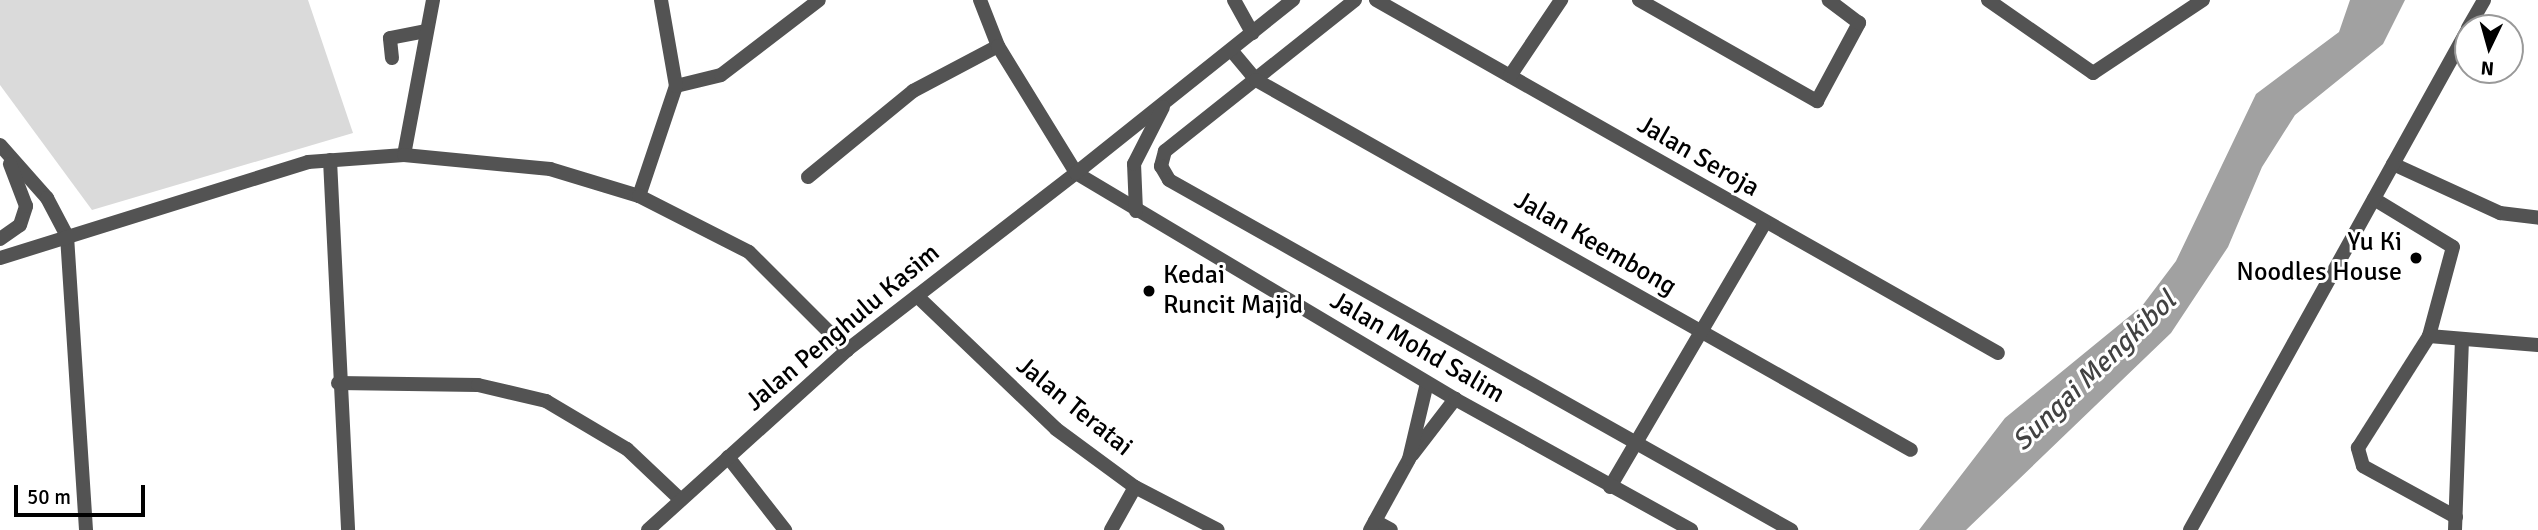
<!DOCTYPE html>
<style>
body{margin:0}
#map{position:relative;width:2538px;height:530px;overflow:hidden;background:#fff;font-family:Signika,sans-serif}
div>[style]{position:absolute}
.green>*{inset:0;background:#dadada}
.water>*{inset:0;background:#a1a1a1}
.minor>*{height:14px;margin:-7px;padding:0 7px;transform-origin:7px;border-radius:7px;background:#535353}
.tertiary>*{height:14px;margin:-7px;padding:0 7px;transform-origin:7px;border-radius:7px;background:#535353}
.dots>*{width:19px;height:19px;translate:-50% -50%;box-sizing:border-box;border:4px solid #fff;border-radius:50%}
span{translate:-50% -50%;white-space:nowrap;text-align:center;line-height:1.15;-webkit-text-stroke:6px #fff;paint-order:stroke}
.street-label{font-size:26px;color:#000}
.poi-label{font-size:26px;color:#000}
.right{translate:-100% -50%;text-align:right}
.left{translate:0 -50%;text-align:left}
.water-label{font-size:28px;color:#424242;font-style:italic}
.north{position:absolute;left:2454px;top:14px;width:70px;height:70px;box-sizing:border-box;background:#fff;border:2px solid #999;border-radius:50%;rotate:185deg;font-size:19px;font-weight:700;line-height:28px;text-align:center;color:#000}
.north::after{content:'';display:block;margin:auto;width:24px;height:32px;background:#000;clip-path:polygon(50% 0,100% 100%,50% 72%,0 100%)}
.scale{position:absolute;left:14px;top:485px;width:131px;height:32px;box-sizing:border-box;border:4px solid #000;border-top:0;padding-left:9px;font-size:21px;line-height:24px;white-space:nowrap;color:#000;-webkit-text-stroke:5px #fff;paint-order:stroke}
</style>
<div id="map">
<div class="green">
<div style="clip-path:polygon(0 0,308px 0,353px 133px,92px 210px,0 85px)"></div>
</div>
<div class="water">
<div style="clip-path:polygon(2350px 0,2405px 0,2383px 44px,2295px 115px,2262px 167px,2228px 247px,2171px 333px,1966px 530px,1919px 530px,2005px 418px,2142px 306px,2176px 261px,2256px 94px,2339px 32px)"></div>
</div>
<div class="minor">
<div style="left:1234px;top:0;width:38px;rotate:61deg"></div>
<div style="left:1355px;top:0;width:243px;rotate:141.5deg"></div>
<div style="left:1165px;top:151px;width:16px;rotate:105deg"></div>
<div style="left:1161px;top:166px;width:16px;rotate:60deg"></div>
<div style="left:1169px;top:180px;width:714px;rotate:29.37deg"></div>
<div style="left:1376px;top:0;width:715px;rotate:29.58deg"></div>
<div style="left:1639px;top:0;width:205px;rotate:29.6deg"></div>
<div style="left:1817px;top:101px;width:89px;rotate:-61.7deg"></div>
<div style="left:1859px;top:23px;width:38px;rotate:-143deg"></div>
<div style="left:1988px;top:0;width:128px;rotate:34.8deg"></div>
<div style="left:2093px;top:73px;width:132px;rotate:-33.6deg"></div>
<div style="left:2468px;top:28px;width:32px;rotate:-60deg"></div>
<div style="left:1231px;top:50px;width:39px;rotate:50deg"></div>
<div style="left:1256px;top:80px;width:752px;rotate:29.46deg"></div>
<div style="left:392px;top:58px;width:20px;rotate:-96deg"></div>
<div style="left:390px;top:38px;width:36px;rotate:-11deg"></div>
<div style="left:1510px;top:76px;width:92px;rotate:-56.1deg"></div>
<div style="left:676px;top:86px;width:46px;rotate:-13.7deg"></div>
<div style="left:721px;top:75px;width:123px;rotate:-37.4deg"></div>
<div style="left:0;top:145px;width:71px;rotate:48.4deg"></div>
<div style="left:47px;top:198px;width:43px;rotate:62.2deg"></div>
<div style="left:67px;top:236px;width:295px;rotate:86.3deg"></div>
<div style="left:404px;top:155px;width:158px;rotate:-79.4deg"></div>
<div style="left:330px;top:160px;width:370px;rotate:87.2deg"></div>
<div style="left:2393px;top:164px;width:118px;rotate:24.6deg"></div>
<div style="left:2500px;top:213px;width:38px;rotate:7deg"></div>
<div style="left:808px;top:177px;width:136px;rotate:-39.3deg"></div>
<div style="left:913px;top:91px;width:96px;rotate:-27.9deg"></div>
<div style="left:639px;top:196px;width:116px;rotate:-71.4deg"></div>
<div style="left:676px;top:86px;width:87px;rotate:-99.9deg"></div>
<div style="left:2374px;top:199px;width:92px;rotate:31.3deg"></div>
<div style="left:2453px;top:247px;width:92px;rotate:105.1deg"></div>
<div style="left:0;top:239px;width:24px;rotate:-35deg"></div>
<div style="left:20px;top:225px;width:20px;rotate:-72deg"></div>
<div style="left:26px;top:206px;width:45px;rotate:-110.9deg"></div>
<div style="left:0;top:258px;width:323px;rotate:-17.3deg"></div>
<div style="left:308px;top:162px;width:96px;rotate:-4.2deg"></div>
<div style="left:404px;top:155px;width:147px;rotate:5.5deg"></div>
<div style="left:550px;top:169px;width:93px;rotate:16.9deg"></div>
<div style="left:639px;top:196px;width:123px;rotate:27deg"></div>
<div style="left:749px;top:252px;width:139px;rotate:45deg"></div>
<div style="left:917px;top:296px;width:192px;rotate:43.7deg"></div>
<div style="left:1056px;top:429px;width:98px;rotate:36.3deg"></div>
<div style="left:1135px;top:487px;width:93px;rotate:27.4deg"></div>
<div style="left:338px;top:383px;width:140px;rotate:0.8deg"></div>
<div style="left:478px;top:385px;width:70px;rotate:13.2deg"></div>
<div style="left:546px;top:401px;width:94px;rotate:30.7deg"></div>
<div style="left:627px;top:449px;width:74px;rotate:43.4deg"></div>
<div style="left:1412px;top:455px;width:71px;rotate:-52.5deg"></div>
<div style="left:728px;top:457px;width:93px;rotate:52deg"></div>
<div style="left:1610px;top:487px;width:304px;rotate:-59.6deg"></div>
<div style="left:2456px;top:517px;width:106px;rotate:-151.3deg"></div>
<div style="left:2363px;top:466px;width:19px;rotate:-106deg"></div>
<div style="left:2358px;top:448px;width:133px;rotate:-57.6deg"></div>
<div style="left:2429px;top:336px;width:109px;rotate:4.7deg"></div>
<div style="left:1375px;top:521px;width:18px;rotate:29deg"></div>
<div style="left:648px;top:530px;width:268px;rotate:-42.1deg"></div>
<div style="left:847px;top:350px;width:289px;rotate:-37.7deg"></div>
<div style="left:1111px;top:530px;width:49px;rotate:-60.8deg"></div>
<div style="left:1370px;top:530px;width:81px;rotate:-61.2deg"></div>
<div style="left:1409px;top:459px;width:78px;rotate:-76.7deg"></div>
<div style="left:2190px;top:530px;width:573px;rotate:-60.97deg"></div>
<div style="left:2455px;top:530px;width:188px;rotate:-87.9deg"></div>
</div>
<div class="tertiary">
<div style="left:980px;top:0;width:49px;rotate:68.6deg"></div>
<div style="left:998px;top:46px;width:149px;rotate:58.4deg"></div>
<div style="left:1076px;top:173px;width:441px;rotate:30.8deg"></div>
<div style="left:1455px;top:399px;width:270px;rotate:29deg"></div>
<div style="left:1076px;top:173px;width:278px;rotate:-38.6deg"></div>
<div style="left:1136px;top:211px;width:47px;rotate:-92.4deg"></div>
<div style="left:1134px;top:164px;width:64px;rotate:-63deg"></div>
</div>
<div class="dots">
<div style="left:2416px;top:258px;background:#000"></div>
<div style="left:1149px;top:291px;background:#000"></div>
</div>
<div class="street-label">
<span style="left:1698px;top:157px;rotate:30deg">Jalan Seroja</span>
<span style="left:1595px;top:244px;rotate:30deg">Jalan Keembong</span>
<span style="left:843px;top:328px;rotate:-40deg">Jalan Penghulu Kasim</span>
<span style="left:1417px;top:348px;rotate:30deg">Jalan Mohd Salim</span>
<span style="left:1074px;top:407px;rotate:39deg">Jalan Teratai</span>
</div>
<div class="poi-label">
<span class="right" style="left:2402px;top:258px">Yu Ki<br>Noodles House</span>
<span class="left" style="left:1163px;top:291px">Kedai<br>Runcit Majid</span>
</div>
<div class="water-label">
<span style="left:2094px;top:371px;rotate:-44deg">Sungai Mengkibol</span>
</div>
<div class="north">N</div>
<div class="scale">50 m</div>
</div>
